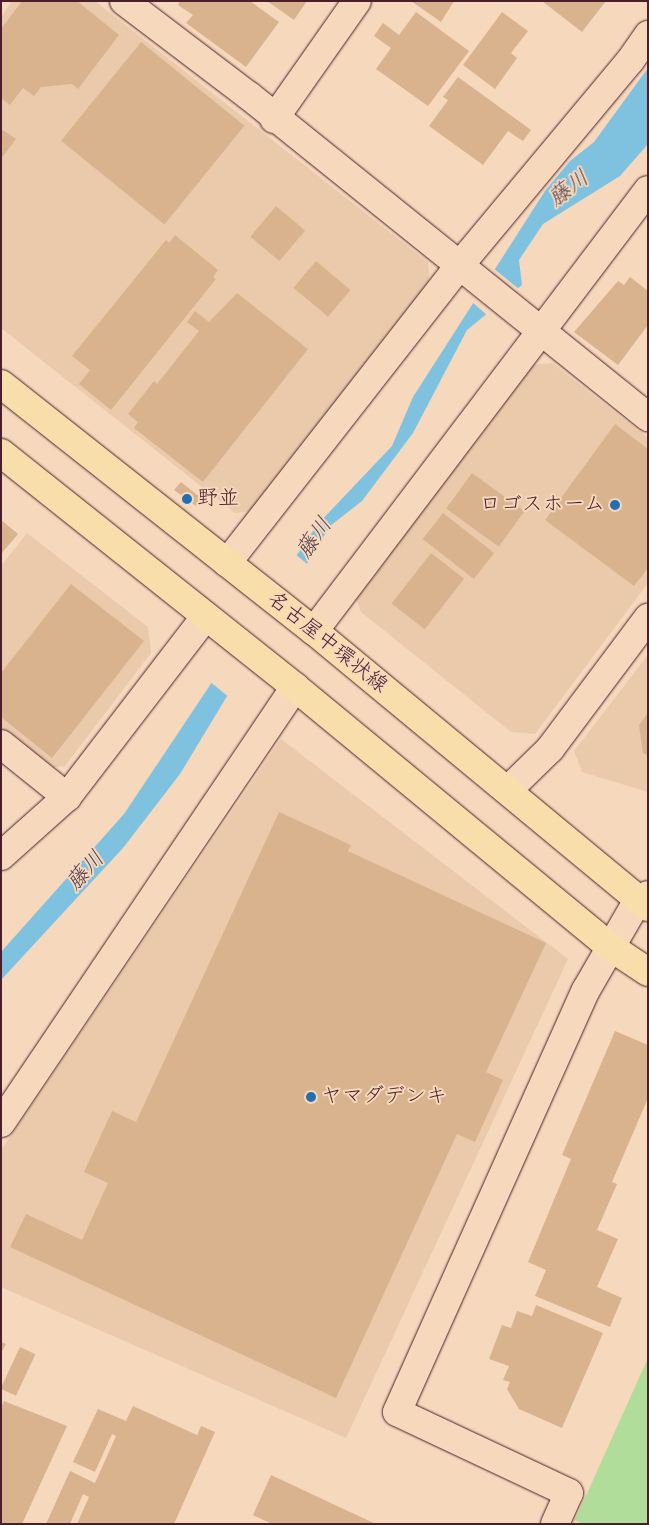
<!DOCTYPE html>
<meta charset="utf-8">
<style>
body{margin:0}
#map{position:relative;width:649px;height:1525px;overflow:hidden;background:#f6d8bc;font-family:"Indie Flower","Klee One",sans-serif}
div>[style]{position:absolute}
.built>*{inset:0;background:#eacaab}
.green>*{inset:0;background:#b1dd9b}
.water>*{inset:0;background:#7fc2e0}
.pier>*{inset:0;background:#f6d8bc}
.building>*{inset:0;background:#d8b38e;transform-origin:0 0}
.roads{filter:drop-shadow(0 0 1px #4a1f2b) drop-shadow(0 0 1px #4a1f2b)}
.minor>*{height:28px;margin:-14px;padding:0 14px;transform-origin:14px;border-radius:14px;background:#f6d8bc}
.major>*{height:28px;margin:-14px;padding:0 14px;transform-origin:14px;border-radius:14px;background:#f8deab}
.dots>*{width:14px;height:14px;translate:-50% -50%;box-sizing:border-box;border:2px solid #f6d8bc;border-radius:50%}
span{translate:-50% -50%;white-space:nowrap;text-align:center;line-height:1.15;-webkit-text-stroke:4px #f6d8bc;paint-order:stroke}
.poi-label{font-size:21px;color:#4a1f2b}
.left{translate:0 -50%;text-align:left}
.right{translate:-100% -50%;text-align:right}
.street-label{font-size:21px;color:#4a1f2b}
.water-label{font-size:22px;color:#55404f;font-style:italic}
.frame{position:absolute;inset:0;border:2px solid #4a1f2b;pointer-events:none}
</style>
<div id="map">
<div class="built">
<div style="clip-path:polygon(12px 1px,95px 1px,428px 262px,430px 284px,251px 511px,235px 513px,1px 328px,1px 17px)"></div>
<div style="clip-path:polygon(552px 363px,648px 438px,648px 583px,535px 734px,511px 732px,361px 612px,356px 599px,533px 365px)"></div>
<div style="clip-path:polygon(27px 533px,148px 627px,151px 653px,65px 766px,46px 768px,1px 732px,1px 566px)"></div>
<div style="clip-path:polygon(647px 656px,648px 656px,648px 792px,582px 772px,574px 751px)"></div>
<div style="clip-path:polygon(281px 739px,568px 959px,346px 1438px,1px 1287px,1px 1150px)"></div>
</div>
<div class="green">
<div style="clip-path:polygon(648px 1358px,648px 1524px,582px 1524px,575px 1520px)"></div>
</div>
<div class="water">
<div style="clip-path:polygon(648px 68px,648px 144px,620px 176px,543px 224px,519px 260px,522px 285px,467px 330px,413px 433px,362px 501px,330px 526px,180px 774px,123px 848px,1px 980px,1px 952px,124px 814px,317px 525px,392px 446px,413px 397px,545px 191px,570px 161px,594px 142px)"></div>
</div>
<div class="pier">
<div style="clip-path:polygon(493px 268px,520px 290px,488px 316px,471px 301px)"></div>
<div style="clip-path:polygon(295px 554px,311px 567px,230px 698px,209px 681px)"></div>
</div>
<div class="building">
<div style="clip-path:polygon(22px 1px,77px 1px,119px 35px,78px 89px,72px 84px,41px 87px,34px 96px,23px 88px,10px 105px,1px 98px,1px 29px)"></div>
<div style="clip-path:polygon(180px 1px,250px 1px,279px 22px,246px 67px,186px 23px,193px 15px,178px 5px)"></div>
<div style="clip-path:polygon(267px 1px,307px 1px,294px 20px)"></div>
<div style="clip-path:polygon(411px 1px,454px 1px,441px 22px)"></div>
<div style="clip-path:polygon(542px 1px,606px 1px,582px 32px)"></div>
<div style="clip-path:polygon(416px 12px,469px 51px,428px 106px,376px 69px,391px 48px,374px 36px,383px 23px,399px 35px)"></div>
<div style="clip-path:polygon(502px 12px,528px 31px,511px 53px,517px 58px,495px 89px,463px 65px)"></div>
<div style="left:141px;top:42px;width:133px;height:127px;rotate:39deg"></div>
<div style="clip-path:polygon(458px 77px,531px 130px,523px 141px,508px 131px,483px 165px,429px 126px,448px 100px,443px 97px)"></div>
<div style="clip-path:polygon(1px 129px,16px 139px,1px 159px)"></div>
<div style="left:276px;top:206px;width:38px;height:40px;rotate:40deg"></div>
<div style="clip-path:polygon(175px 235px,218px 270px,213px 277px,216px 279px,111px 410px,79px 384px,90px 370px,72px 356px,166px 240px,169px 243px)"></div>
<div style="left:316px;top:261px;width:45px;height:35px;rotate:40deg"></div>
<div style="clip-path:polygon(630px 277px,648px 291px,648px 325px,618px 365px,574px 332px,618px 281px,624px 285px)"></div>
<div style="clip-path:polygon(237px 293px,308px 349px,203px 482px,134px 428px,138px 422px,128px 414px,154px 381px,157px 384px,199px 331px,187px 322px,195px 311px,209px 322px)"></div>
<div style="clip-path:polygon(615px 424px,648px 449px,648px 568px,634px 586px,545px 520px)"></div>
<div style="left:472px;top:473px;width:65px;height:44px;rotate:36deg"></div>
<div style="clip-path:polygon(181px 482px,201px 498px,196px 506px,174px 490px)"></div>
<div style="left:443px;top:513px;width:65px;height:33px;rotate:38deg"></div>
<div style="clip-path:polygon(1px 520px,18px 534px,1px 554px)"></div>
<div style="left:431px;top:553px;width:42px;height:64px;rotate:38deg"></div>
<div style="clip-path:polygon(71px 584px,144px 641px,52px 758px,1px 717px,1px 673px)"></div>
<div style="clip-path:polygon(648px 713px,648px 756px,643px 753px,639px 725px)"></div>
<div style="clip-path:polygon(279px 812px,351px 845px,348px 851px,546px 943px,486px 1072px,503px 1080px,475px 1142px,457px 1134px,336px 1398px,10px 1247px,26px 1214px,82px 1240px,108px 1183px,84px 1172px,112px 1111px,136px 1122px)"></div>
<div style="clip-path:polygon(615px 1031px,648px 1045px,648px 1098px,612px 1182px,617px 1184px,597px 1230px,618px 1239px,597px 1287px,622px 1298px,610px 1327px,535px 1296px,546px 1270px,528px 1262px,571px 1159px,562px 1155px)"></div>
<div style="clip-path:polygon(536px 1305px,603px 1333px,562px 1428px,519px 1409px,507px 1389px,510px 1382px,503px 1380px,509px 1366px,489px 1359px,502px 1325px,511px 1328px,517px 1311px,532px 1316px)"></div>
<div style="clip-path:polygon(1px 1342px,6px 1344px,1px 1353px)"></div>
<div style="left:20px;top:1347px;width:17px;height:46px;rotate:25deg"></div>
<div style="clip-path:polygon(4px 1401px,67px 1426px,22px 1524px,1px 1524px,1px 1408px)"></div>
<div style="clip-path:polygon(133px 1406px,197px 1435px,201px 1426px,215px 1432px,174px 1524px,77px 1524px,89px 1497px,83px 1494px,70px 1524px,46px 1524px,70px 1471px,95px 1483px,116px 1436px,112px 1434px,95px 1472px,73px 1462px,98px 1409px,126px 1421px)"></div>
<div style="clip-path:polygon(271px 1475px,350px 1512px,376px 1524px,272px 1524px,253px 1515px)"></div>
</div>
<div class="roads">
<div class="minor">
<div style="left:124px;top:1px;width:156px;rotate:37.2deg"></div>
<div style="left:248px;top:95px;width:514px;rotate:38.83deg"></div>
<div style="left:274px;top:119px;width:144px;rotate:-54.9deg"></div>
<div style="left:227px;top:563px;width:377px;rotate:-52deg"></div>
<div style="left:459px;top:266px;width:267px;rotate:-50.2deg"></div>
<div style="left:630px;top:61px;width:32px;rotate:-55deg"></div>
<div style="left:314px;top:631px;width:553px;rotate:-52.86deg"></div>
<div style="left:1px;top:744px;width:85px;rotate:38.8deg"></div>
<div style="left:508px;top:790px;width:59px;rotate:-44.3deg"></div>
<div style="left:550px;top:749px;width:164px;rotate:-53.2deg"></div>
<div style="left:1px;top:856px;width:89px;rotate:-41.8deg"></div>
<div style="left:67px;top:797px;width:227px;rotate:-52.5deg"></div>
<div style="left:1px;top:1123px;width:526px;rotate:-56.01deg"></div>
<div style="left:555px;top:1524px;width:34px;rotate:-66deg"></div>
<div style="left:569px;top:1493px;width:190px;rotate:-154.8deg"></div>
<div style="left:397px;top:1412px;width:462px;rotate:-65.9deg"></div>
<div style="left:586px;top:990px;width:104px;rotate:-60deg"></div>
<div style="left:638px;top:900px;width:11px;rotate:-27deg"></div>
</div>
<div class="major">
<div style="left:1px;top:384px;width:399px;rotate:38.3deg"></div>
<div style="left:314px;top:631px;width:433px;rotate:39.6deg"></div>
<div style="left:1px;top:453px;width:376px;rotate:38.5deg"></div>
<div style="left:295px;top:687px;width:411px;rotate:39.5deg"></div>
<div style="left:612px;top:948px;width:43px;rotate:33.7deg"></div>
</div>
</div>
<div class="dots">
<div style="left:187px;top:499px;background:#1f6fb2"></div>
<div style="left:615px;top:505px;background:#1f6fb2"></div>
<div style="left:311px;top:1097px;background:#1f6fb2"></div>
</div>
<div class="poi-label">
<span class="left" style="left:197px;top:499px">野並</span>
<span class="right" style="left:605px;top:505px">ロゴスホーム</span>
<span class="left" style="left:321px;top:1097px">ヤマダデンキ</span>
</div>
<div class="street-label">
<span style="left:327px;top:643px;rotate:39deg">名古屋中環状線</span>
</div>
<div class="water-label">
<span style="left:570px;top:190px;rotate:-37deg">藤川</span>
<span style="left:316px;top:539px;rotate:-55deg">藤川</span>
<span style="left:87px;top:872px;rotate:-48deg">藤川</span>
</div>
<div class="frame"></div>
</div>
